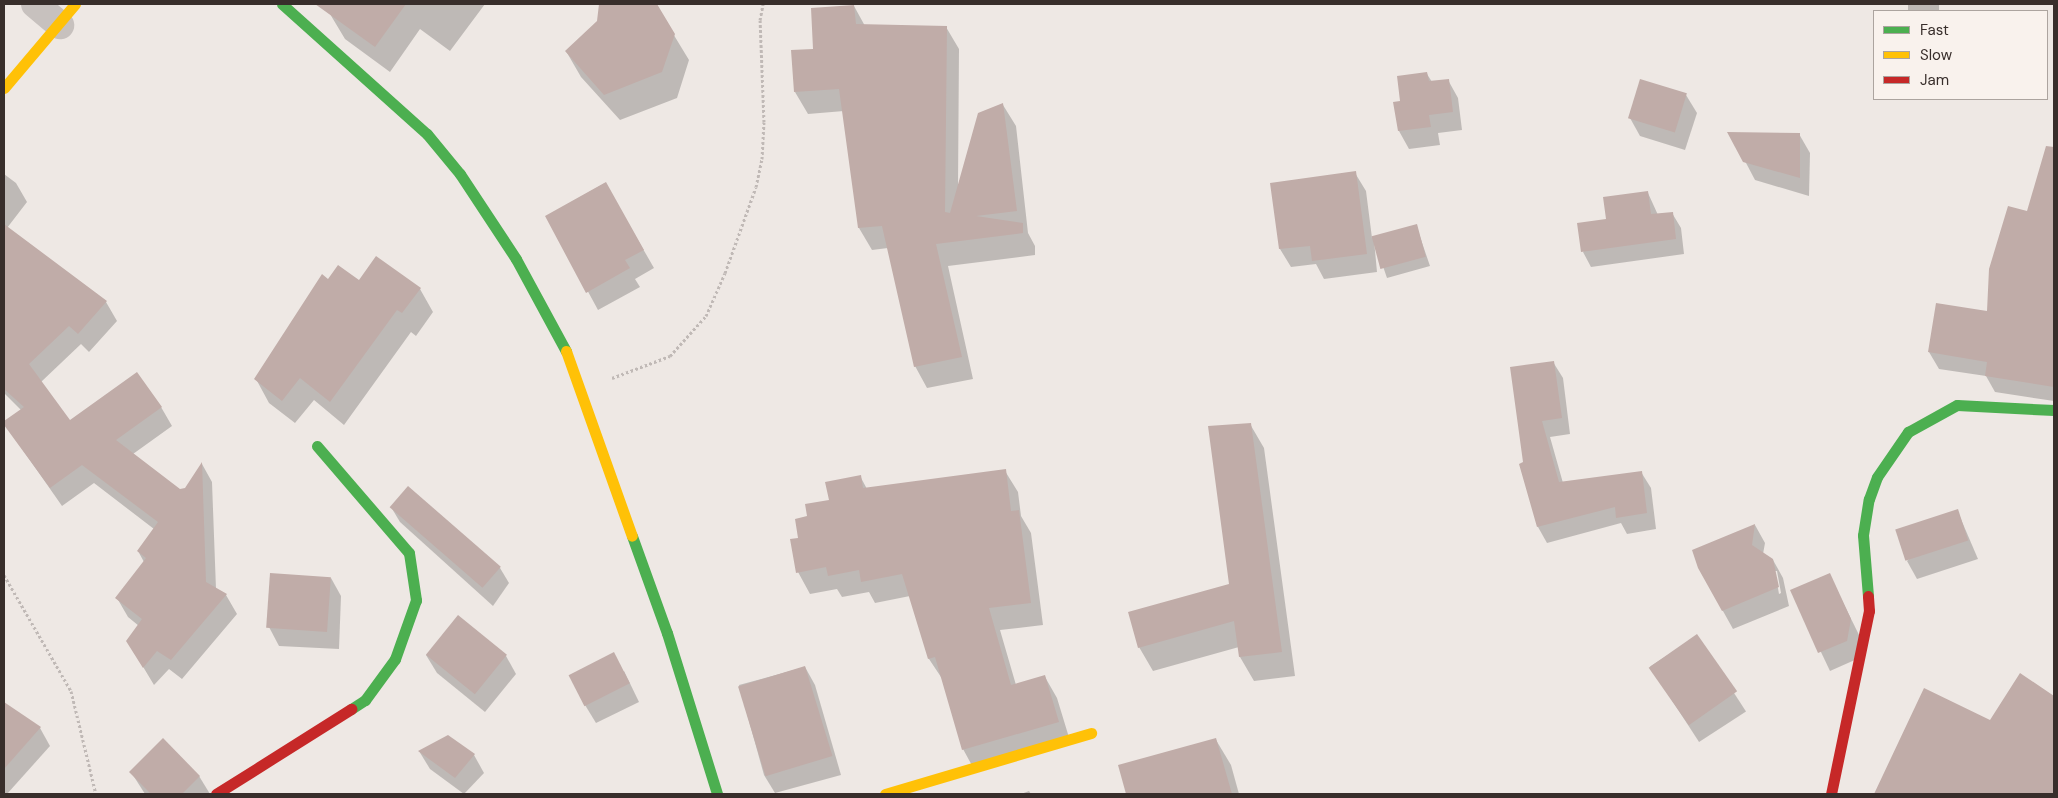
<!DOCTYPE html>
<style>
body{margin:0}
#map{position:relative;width:2058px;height:798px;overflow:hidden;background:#eee8e4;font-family:"DM Sans",sans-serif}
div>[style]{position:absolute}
.shadow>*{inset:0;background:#0003;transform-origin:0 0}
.building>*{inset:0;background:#c0aca8;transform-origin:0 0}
.path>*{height:3px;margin-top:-1.5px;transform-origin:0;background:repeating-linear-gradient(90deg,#c0b9b6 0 2.5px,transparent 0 5px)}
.street>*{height:28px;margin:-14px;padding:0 14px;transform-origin:14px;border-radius:14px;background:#c7c1be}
.fast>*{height:11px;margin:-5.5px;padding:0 5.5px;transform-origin:5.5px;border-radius:5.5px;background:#4caf50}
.slow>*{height:11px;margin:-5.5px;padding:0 5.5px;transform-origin:5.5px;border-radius:5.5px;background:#ffc107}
.jam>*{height:11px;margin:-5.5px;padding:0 5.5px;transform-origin:5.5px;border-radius:5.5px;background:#c62828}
span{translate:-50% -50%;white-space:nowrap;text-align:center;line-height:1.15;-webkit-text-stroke:4px #f9f2ed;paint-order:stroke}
.frame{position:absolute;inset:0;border:5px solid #382e2b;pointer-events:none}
.legend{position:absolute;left:1873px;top:10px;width:175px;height:90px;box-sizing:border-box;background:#f9f2ed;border:1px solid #aca49f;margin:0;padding:6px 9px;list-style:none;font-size:15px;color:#382e2b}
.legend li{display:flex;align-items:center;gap:10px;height:25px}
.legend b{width:25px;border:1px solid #aca49f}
</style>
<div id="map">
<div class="shadow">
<div style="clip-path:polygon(333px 4px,485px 4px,450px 51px,420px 29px,390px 72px,345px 39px,330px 14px)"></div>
<div style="clip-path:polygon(600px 4px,655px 4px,689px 60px,677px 98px,620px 120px,581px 77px,566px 51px,598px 22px)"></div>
<div style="left:1908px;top:4px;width:31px;height:7px"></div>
<div style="clip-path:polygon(854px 6px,865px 26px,946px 27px,959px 49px,958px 187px,1003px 105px,1016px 126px,1028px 233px,1035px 246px,1035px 255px,948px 266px,973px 379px,927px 388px,915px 366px,888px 248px,872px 250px,859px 228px,844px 111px,808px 114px,795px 92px,815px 50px)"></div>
<div style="clip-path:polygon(1427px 74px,1432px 82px,1448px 80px,1458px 98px,1462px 130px,1438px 133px,1440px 145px,1409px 149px,1399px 131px,1402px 102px)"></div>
<div style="clip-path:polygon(1686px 95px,1697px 113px,1685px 150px,1640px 136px,1630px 118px)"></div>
<div style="clip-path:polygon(1799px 134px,1810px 153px,1809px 196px,1755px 180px,1745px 161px)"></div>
<div style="clip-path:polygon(2042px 165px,2054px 169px,2054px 401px,1995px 392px,1986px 376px,1939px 369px,1929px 352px,1988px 312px,2028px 212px)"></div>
<div style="clip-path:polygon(1355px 173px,1366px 191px,1372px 238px,1416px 225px,1430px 266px,1387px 278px,1374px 240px,1377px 272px,1324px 279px,1316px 264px,1291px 267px,1280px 249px,1271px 184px)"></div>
<div style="clip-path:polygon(4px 174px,16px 183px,27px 202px,7px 228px,106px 302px,117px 321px,89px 352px,81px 344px,41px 382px,70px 422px,161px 407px,172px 426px,133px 454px,180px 490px,186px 489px,202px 464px,212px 482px,216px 589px,226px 595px,237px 614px,182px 679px,169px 669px,154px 685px,139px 660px,139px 626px,128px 617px,117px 598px,144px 562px,138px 551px,154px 529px,94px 483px,62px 506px,4px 423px,21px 410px,4px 393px)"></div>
<div style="clip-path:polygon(605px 183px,654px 268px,635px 279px,640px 287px,598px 310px,547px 216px)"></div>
<div style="clip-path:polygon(1648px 193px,1658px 215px,1672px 213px,1681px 228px,1684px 254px,1591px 267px,1583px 252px,1608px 221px)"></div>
<div style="clip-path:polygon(329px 281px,420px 289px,433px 312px,416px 336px,411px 332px,344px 425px,314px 400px,295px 423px,269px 403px,256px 379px)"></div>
<div style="clip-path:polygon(1553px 362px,1563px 378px,1570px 434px,1550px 437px,1563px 483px,1641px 472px,1651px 488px,1656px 529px,1627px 534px,1621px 523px,1547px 543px,1538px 527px,1520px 465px,1524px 463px)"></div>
<div style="clip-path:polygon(1250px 424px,1264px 448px,1295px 676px,1254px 681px,1240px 657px,1239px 647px,1153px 671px,1139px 647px,1231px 585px)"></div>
<div style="clip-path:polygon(1005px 471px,1018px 492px,1021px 516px,1031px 533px,1043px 625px,1000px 630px,1016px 685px,1045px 677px,1057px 698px,1071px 744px,975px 771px,963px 749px,943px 680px,929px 659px,910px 596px,875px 603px,869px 592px,842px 597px,837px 589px,810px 594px,798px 572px,800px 539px,809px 517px,860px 476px,867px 489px)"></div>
<div style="clip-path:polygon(391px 507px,500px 568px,509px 583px,493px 606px,400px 522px)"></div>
<div style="clip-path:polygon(1957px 510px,1978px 559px,1917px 579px,1907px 561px)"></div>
<div style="clip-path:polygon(evenodd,1755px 525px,1765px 543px,1763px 554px,1773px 560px,1783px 578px,1789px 606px,1733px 629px,1699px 568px,1755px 525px,1775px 571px,1777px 571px,1781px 593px,1779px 594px,1775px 571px)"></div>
<div style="clip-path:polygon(1829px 574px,1861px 639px,1857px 659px,1830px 671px,1792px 591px)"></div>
<div style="clip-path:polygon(331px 578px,341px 596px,339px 649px,279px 646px,269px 627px)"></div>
<div style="left:1697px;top:636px;width:90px;height:56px;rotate:57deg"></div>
<div style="clip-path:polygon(426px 655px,506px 656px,516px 674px,485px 712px,437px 673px)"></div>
<div style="clip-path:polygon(805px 667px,815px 685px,841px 775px,775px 793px,764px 775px,739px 685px)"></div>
<div style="clip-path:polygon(624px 671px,639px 702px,596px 723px,585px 705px)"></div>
<div style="clip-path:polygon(2021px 675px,2054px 697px,2054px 782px,2046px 794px,1976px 794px,2007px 697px)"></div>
<div style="clip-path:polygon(1924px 690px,1977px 727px,1938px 794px,1875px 794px)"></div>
<div style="clip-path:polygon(4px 704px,40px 728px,50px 746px,7px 794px,4px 794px)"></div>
<div style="clip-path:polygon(1216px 740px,1231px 765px,1239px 794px,1128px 794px,1120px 766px)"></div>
<div style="clip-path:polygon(419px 751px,474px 755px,484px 773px,464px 794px,430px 769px)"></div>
<div style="clip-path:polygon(131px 772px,199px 776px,210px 794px,145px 794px)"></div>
<div style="clip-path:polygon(1029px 791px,1031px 794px,1021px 794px)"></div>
</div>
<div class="building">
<div style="clip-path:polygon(315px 4px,406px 4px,375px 47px)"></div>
<div style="clip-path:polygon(599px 4px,657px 4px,675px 34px,662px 72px,604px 95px,565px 51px,597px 21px)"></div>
<div style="clip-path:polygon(854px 5px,856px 24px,947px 26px,945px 212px,950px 213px,978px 113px,1003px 103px,1017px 211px,976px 216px,1023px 223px,1023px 233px,936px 244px,962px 357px,914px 367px,882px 226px,858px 228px,839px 89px,794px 92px,791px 50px,813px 49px,811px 8px)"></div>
<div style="clip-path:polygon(1427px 72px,1429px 81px,1449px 79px,1453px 112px,1429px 115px,1431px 127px,1398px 131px,1393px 102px,1400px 101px,1397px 76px)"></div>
<div style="left:1640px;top:79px;width:49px;height:41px;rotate:17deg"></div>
<div style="clip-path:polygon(1727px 132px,1800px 133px,1800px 178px,1743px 162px)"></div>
<div style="clip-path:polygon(2046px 146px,2054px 147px,2054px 387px,1985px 376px,1987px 362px,1928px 352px,1936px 303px,1987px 311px,1989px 269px,2008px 206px,2027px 211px)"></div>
<div style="clip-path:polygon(1356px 171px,1367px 254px,1312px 261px,1310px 246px,1279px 249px,1270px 183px)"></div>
<div style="clip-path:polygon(606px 182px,644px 250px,625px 260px,630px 268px,586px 293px,545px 216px)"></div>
<div style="clip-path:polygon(1648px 191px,1651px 214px,1673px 212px,1676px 239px,1581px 252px,1577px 223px,1606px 219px,1603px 197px)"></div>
<div style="clip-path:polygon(4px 224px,107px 301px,78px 334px,69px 326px,29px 364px,70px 420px,137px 372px,162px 407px,116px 440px,180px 489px,185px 488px,202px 462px,206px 582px,227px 594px,171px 660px,157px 651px,143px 668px,126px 641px,142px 619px,115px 598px,146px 558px,137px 551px,158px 522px,82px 465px,50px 488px,4px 425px,4px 421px,24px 407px,4px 389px)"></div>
<div style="left:1417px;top:224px;width:34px;height:47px;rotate:75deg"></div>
<div style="clip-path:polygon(376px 256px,421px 288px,402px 313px,397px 310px,330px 402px,300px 378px,282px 401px,254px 379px,322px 274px,328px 279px,338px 265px,359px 280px)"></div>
<div style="clip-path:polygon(1554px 361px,1562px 418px,1542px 421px,1559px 482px,1642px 471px,1647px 513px,1616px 518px,1615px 507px,1537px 527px,1519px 464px,1523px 462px,1510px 367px)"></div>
<div style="clip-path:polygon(1251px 423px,1282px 652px,1239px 657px,1234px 621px,1138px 648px,1128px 612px,1229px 584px,1208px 426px)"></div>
<div style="clip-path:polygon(1006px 469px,1011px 511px,1019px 510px,1031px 603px,989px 608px,1011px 685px,1045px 675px,1059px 722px,962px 750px,935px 657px,928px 659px,902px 574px,861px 582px,859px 570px,828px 576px,826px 567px,796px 573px,790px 539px,798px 538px,795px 519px,807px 516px,805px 504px,829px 500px,825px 482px,861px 475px,863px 488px)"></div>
<div style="left:408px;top:486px;width:123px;height:28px;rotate:41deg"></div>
<div style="left:1958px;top:509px;width:33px;height:66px;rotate:72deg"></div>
<div style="clip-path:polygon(1755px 524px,1752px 545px,1773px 559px,1779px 587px,1722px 611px,1698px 568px,1692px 550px)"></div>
<div style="left:270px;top:573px;width:61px;height:55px;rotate:4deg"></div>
<div style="clip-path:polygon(1830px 573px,1851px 619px,1847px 641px,1818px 653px,1790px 590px)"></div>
<div style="left:458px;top:615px;width:63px;height:51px;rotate:39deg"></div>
<div style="left:1697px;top:634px;width:70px;height:59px;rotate:55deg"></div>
<div style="left:614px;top:652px;width:35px;height:51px;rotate:63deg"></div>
<div style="left:805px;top:666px;width:94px;height:70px;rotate:73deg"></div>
<div style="clip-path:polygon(2020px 673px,2054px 696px,2054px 794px,1874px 794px,1924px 688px,1990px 720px)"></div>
<div style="clip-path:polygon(4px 702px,41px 727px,4px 769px)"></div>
<div style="clip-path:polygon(448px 735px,475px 754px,455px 778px,418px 751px)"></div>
<div style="clip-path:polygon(163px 738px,200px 776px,182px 794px,151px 794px,129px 772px)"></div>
<div style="clip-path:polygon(1216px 738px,1232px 794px,1126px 794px,1118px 765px)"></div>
</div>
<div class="path">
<div style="left:612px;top:378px;width:62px;rotate:-20.8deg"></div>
<div style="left:670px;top:356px;width:54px;rotate:-48deg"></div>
<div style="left:706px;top:316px;width:47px;rotate:-66.2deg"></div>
<div style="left:725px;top:273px;width:91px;rotate:-70.2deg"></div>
<div style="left:756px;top:187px;width:29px;rotate:-78deg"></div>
<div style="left:762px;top:159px;width:37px;rotate:-87deg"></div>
<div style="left:764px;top:122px;width:102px;rotate:-92.2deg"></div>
<div style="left:760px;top:20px;width:16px;rotate:-79deg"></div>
<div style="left:4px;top:575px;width:134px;rotate:60deg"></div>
<div style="left:71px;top:691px;width:106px;rotate:76.4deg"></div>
</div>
<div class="street">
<div style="left:35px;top:4px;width:33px;rotate:40deg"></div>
</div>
<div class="fast">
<div style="left:282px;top:4px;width:195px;rotate:41.9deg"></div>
<div style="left:427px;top:134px;width:52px;rotate:50.5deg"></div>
<div style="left:460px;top:174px;width:102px;rotate:56.6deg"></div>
<div style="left:516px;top:259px;width:105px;rotate:61.5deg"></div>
<div style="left:317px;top:446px;width:141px;rotate:49.3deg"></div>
<div style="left:409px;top:553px;width:48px;rotate:81.5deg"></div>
<div style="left:416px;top:600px;width:63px;rotate:109.6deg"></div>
<div style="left:395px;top:659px;width:51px;rotate:126.2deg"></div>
<div style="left:365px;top:700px;width:17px;rotate:147deg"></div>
<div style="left:632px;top:536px;width:103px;rotate:70.2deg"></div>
<div style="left:667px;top:633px;width:169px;rotate:72.7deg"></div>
<div style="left:1868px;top:596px;width:61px;rotate:-94.7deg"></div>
<div style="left:1863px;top:535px;width:36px;rotate:-81deg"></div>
<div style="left:1869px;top:499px;width:23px;rotate:-70deg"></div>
<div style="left:1877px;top:477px;width:55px;rotate:-55.4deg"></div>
<div style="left:1908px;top:432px;width:56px;rotate:-28.9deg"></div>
<div style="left:1957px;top:405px;width:97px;rotate:3deg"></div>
</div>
<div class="slow">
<div style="left:4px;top:88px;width:110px;rotate:-49.8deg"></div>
<div style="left:566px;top:351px;width:196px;rotate:70.4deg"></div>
<div style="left:885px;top:794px;width:215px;rotate:-16.5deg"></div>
</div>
<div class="jam">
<div style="left:216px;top:794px;width:160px;rotate:-32.2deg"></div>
<div style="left:1831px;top:794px;width:187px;rotate:-78.3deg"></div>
<div style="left:1869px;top:611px;width:15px;rotate:-94deg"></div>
</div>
<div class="frame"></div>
<ul class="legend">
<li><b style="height:6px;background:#4caf50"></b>Fast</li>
<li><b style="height:6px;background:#ffc107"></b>Slow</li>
<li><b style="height:6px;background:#c62828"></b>Jam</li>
</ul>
</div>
